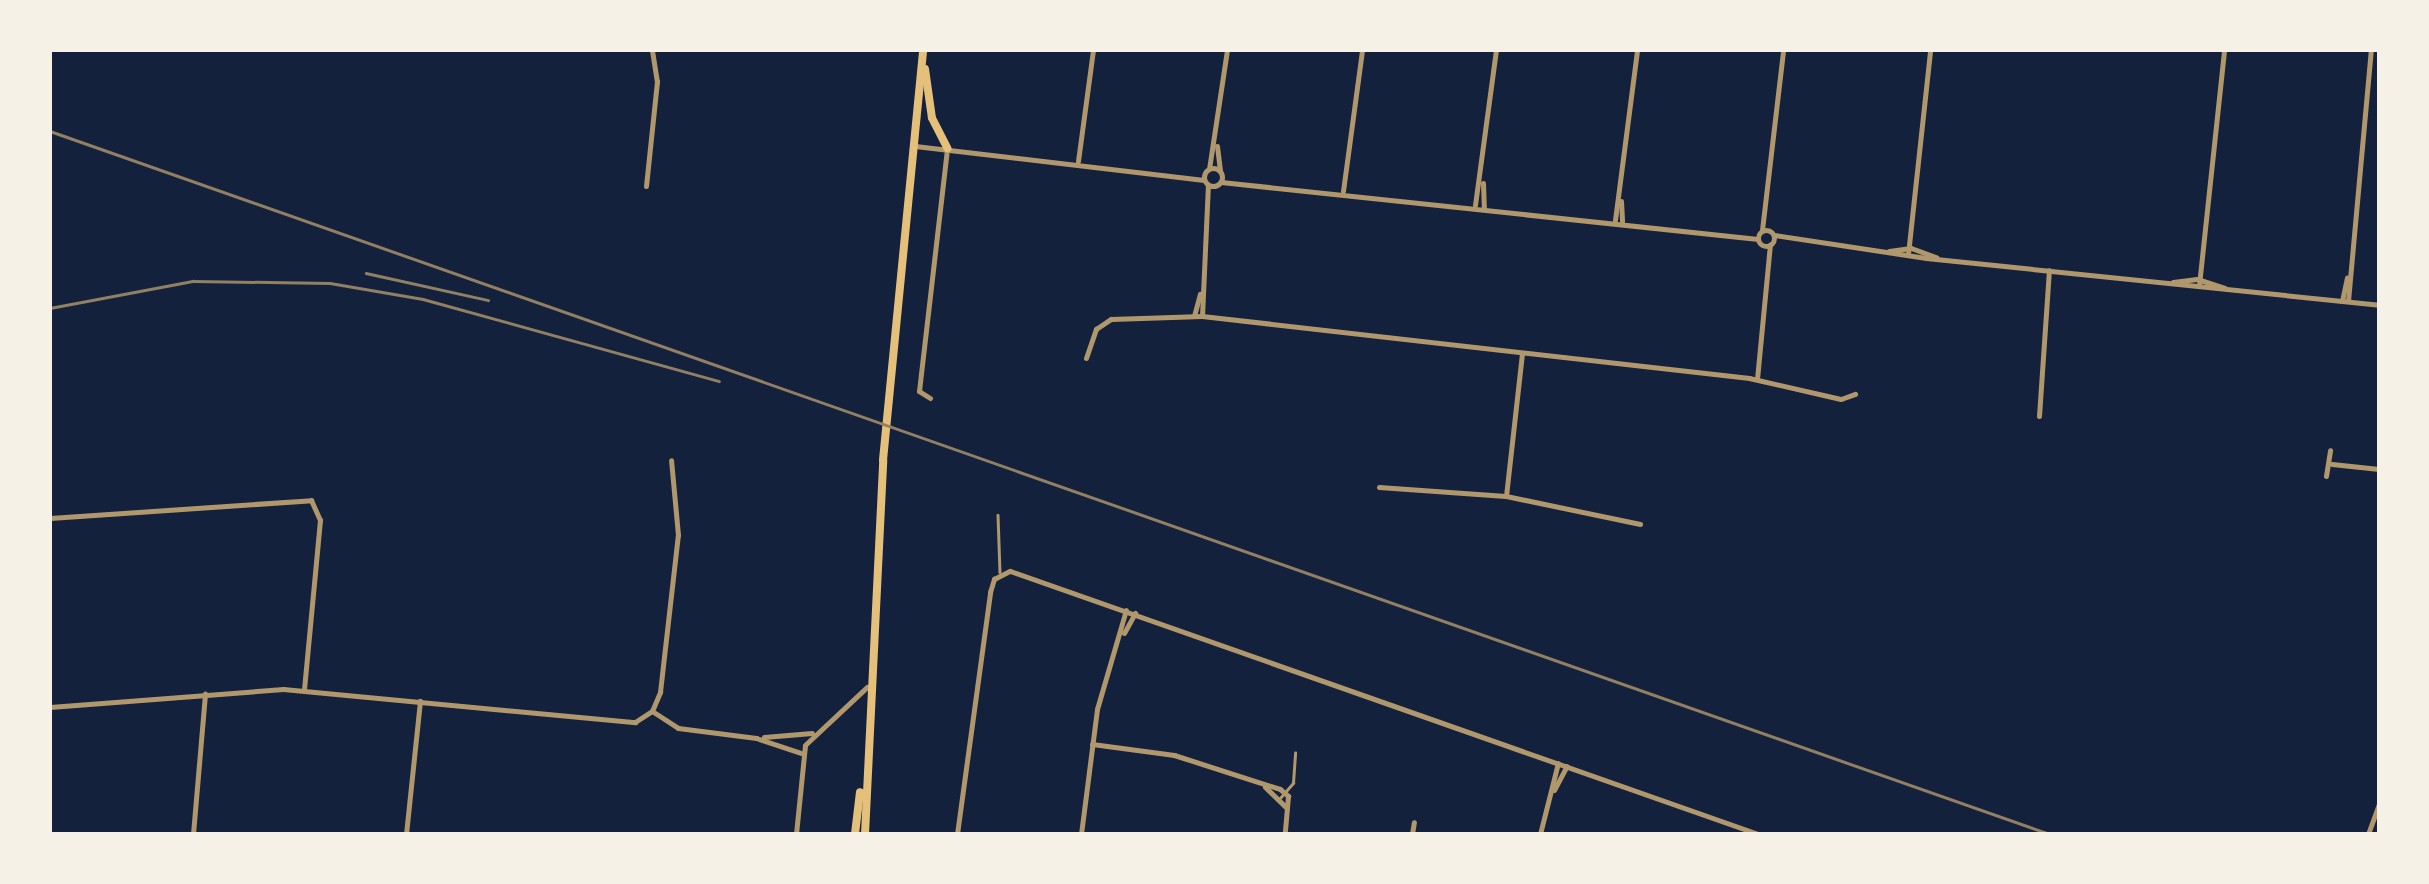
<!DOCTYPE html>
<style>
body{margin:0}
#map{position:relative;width:2429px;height:884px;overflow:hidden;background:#14213d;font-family:"Roboto Condensed",sans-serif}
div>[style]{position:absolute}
.service>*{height:2.5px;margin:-1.25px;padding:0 1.25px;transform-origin:1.25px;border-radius:1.25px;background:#b1986c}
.minor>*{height:5px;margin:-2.5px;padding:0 2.5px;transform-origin:2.5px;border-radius:2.5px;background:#b1986c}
.minor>.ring{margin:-2.5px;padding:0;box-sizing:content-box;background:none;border:5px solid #b1986c;border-radius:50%}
.secondary>*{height:8px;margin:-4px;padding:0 4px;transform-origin:4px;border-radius:4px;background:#e5c07b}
.rail>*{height:2.5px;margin:-1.25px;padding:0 1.25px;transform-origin:1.25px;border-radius:1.25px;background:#918062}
span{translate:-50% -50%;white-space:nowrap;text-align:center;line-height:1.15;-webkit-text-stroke:10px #f6f1e7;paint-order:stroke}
.frame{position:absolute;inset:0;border:52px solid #f6f1e7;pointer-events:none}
</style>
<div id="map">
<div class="service">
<div style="left:998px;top:515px;width:57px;rotate:88deg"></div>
<div style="left:1280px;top:798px;width:20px;rotate:-49deg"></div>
<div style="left:1293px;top:783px;width:30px;rotate:-86deg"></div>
</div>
<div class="minor">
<div style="left:915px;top:146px;width:291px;rotate:6.7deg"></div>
<div style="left:1217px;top:146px;width:24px;rotate:83deg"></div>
<div style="left:1078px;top:161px;width:112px;rotate:-82.3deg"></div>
<div class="ring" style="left:1204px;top:168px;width:13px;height:13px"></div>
<div style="left:1209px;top:169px;width:120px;rotate:-81.4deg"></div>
<div style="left:1221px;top:182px;width:540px;rotate:6.06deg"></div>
<div style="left:1483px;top:183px;width:24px;rotate:88deg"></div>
<div style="left:646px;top:186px;width:105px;rotate:-84deg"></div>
<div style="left:657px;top:82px;width:32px;rotate:-99deg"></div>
<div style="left:1343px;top:191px;width:142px;rotate:-82.3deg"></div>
<div style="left:1621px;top:201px;width:20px;rotate:87deg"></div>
<div style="left:1475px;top:205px;width:156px;rotate:-82.3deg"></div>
<div style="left:1615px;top:220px;width:171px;rotate:-82.6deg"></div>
<div class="ring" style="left:1758px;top:230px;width:11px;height:11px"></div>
<div style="left:1762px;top:230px;width:181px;rotate:-83.3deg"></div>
<div style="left:1774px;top:235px;width:154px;rotate:8.6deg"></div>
<div style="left:1926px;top:258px;width:455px;rotate:5.9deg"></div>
<div style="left:1889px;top:251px;width:22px;rotate:-8deg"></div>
<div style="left:1911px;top:248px;width:27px;rotate:20deg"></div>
<div style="left:1908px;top:254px;width:205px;rotate:-83.8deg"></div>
<div style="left:2173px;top:282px;width:24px;rotate:-7deg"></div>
<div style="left:2197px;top:279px;width:29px;rotate:18deg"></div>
<div style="left:2199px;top:285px;width:236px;rotate:-83.9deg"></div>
<div style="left:2342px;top:301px;width:24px;rotate:-78deg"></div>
<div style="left:2348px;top:301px;width:252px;rotate:-84.8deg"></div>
<div style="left:1194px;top:316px;width:23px;rotate:-75deg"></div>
<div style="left:1202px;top:316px;width:131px;rotate:-87.4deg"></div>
<div style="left:1086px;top:358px;width:31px;rotate:-71deg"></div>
<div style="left:1096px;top:329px;width:18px;rotate:-34deg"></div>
<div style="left:1111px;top:319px;width:91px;rotate:-1.9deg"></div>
<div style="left:1202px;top:316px;width:551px;rotate:6.47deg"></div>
<div style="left:1749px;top:378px;width:94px;rotate:12.9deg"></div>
<div style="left:1841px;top:399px;width:15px;rotate:-20deg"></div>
<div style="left:1757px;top:379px;width:135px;rotate:-84.5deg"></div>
<div style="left:930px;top:398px;width:13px;rotate:-148deg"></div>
<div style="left:919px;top:391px;width:245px;rotate:-83.4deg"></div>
<div style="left:2039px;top:416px;width:146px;rotate:-86.1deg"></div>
<div style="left:2332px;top:464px;width:47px;rotate:6.1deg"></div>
<div style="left:2326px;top:476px;width:26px;rotate:-81deg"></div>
<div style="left:1379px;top:487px;width:127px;rotate:4.1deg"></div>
<div style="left:1506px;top:496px;width:137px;rotate:11.8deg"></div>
<div style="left:1506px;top:496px;width:144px;rotate:-83.6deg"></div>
<div style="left:50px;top:518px;width:262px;rotate:-3.9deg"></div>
<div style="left:311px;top:500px;width:22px;rotate:66deg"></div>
<div style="left:320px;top:520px;width:171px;rotate:95.4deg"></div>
<div style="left:1124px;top:633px;width:23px;rotate:-61deg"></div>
<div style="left:50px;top:707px;width:234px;rotate:-4.4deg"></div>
<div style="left:283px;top:689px;width:354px;rotate:5.4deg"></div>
<div style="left:635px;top:722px;width:20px;rotate:-33deg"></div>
<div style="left:652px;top:711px;width:21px;rotate:-67deg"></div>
<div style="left:660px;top:692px;width:158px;rotate:-83.5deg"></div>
<div style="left:678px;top:535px;width:75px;rotate:-95.3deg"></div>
<div style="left:652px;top:711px;width:31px;rotate:33deg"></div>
<div style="left:678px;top:728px;width:79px;rotate:7.3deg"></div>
<div style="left:756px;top:738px;width:47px;rotate:18.4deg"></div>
<div style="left:764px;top:737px;width:48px;rotate:-4.8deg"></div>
<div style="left:1092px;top:744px;width:83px;rotate:7.6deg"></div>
<div style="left:1174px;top:755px;width:111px;rotate:17.8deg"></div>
<div style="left:1280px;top:789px;width:11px;rotate:41deg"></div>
<div style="left:1288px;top:796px;width:38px;rotate:95deg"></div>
<div style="left:1265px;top:787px;width:29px;rotate:44deg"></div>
<div style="left:1554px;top:790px;width:27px;rotate:-62deg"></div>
<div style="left:193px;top:834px;width:141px;rotate:-85.1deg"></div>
<div style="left:406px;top:834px;width:134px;rotate:-84deg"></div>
<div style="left:796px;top:834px;width:89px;rotate:-84.2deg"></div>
<div style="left:805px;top:745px;width:85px;rotate:-43.1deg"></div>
<div style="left:957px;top:834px;width:244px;rotate:-82.2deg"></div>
<div style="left:990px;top:592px;width:14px;rotate:-73deg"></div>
<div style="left:994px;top:579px;width:18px;rotate:-27deg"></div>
<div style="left:1010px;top:571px;width:793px;rotate:19.37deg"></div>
<div style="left:1081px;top:834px;width:126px;rotate:-82.7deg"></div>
<div style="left:1097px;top:709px;width:103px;rotate:-73.7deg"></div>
<div style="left:1412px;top:834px;width:12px;rotate:-81deg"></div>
<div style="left:1540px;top:834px;width:73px;rotate:-75.8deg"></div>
<div style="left:2368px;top:834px;width:33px;rotate:-70deg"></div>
</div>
<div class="secondary">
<div style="left:925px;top:69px;width:49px;rotate:81.9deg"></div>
<div style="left:932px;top:118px;width:34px;rotate:63deg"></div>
<div style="left:855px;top:834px;width:42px;rotate:-83.2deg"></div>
<div style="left:865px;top:834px;width:374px;rotate:-87.2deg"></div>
<div style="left:883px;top:460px;width:412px;rotate:-84.4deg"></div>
</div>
<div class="rail">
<div style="left:50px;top:131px;width:2120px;rotate:19.37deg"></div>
<div style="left:366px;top:273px;width:125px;rotate:12.5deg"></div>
<div style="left:50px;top:308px;width:146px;rotate:-10.7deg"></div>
<div style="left:193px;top:281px;width:137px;rotate:0.8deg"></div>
<div style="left:330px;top:283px;width:94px;rotate:9.8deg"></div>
<div style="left:423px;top:299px;width:307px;rotate:15.5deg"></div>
</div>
<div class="frame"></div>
</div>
